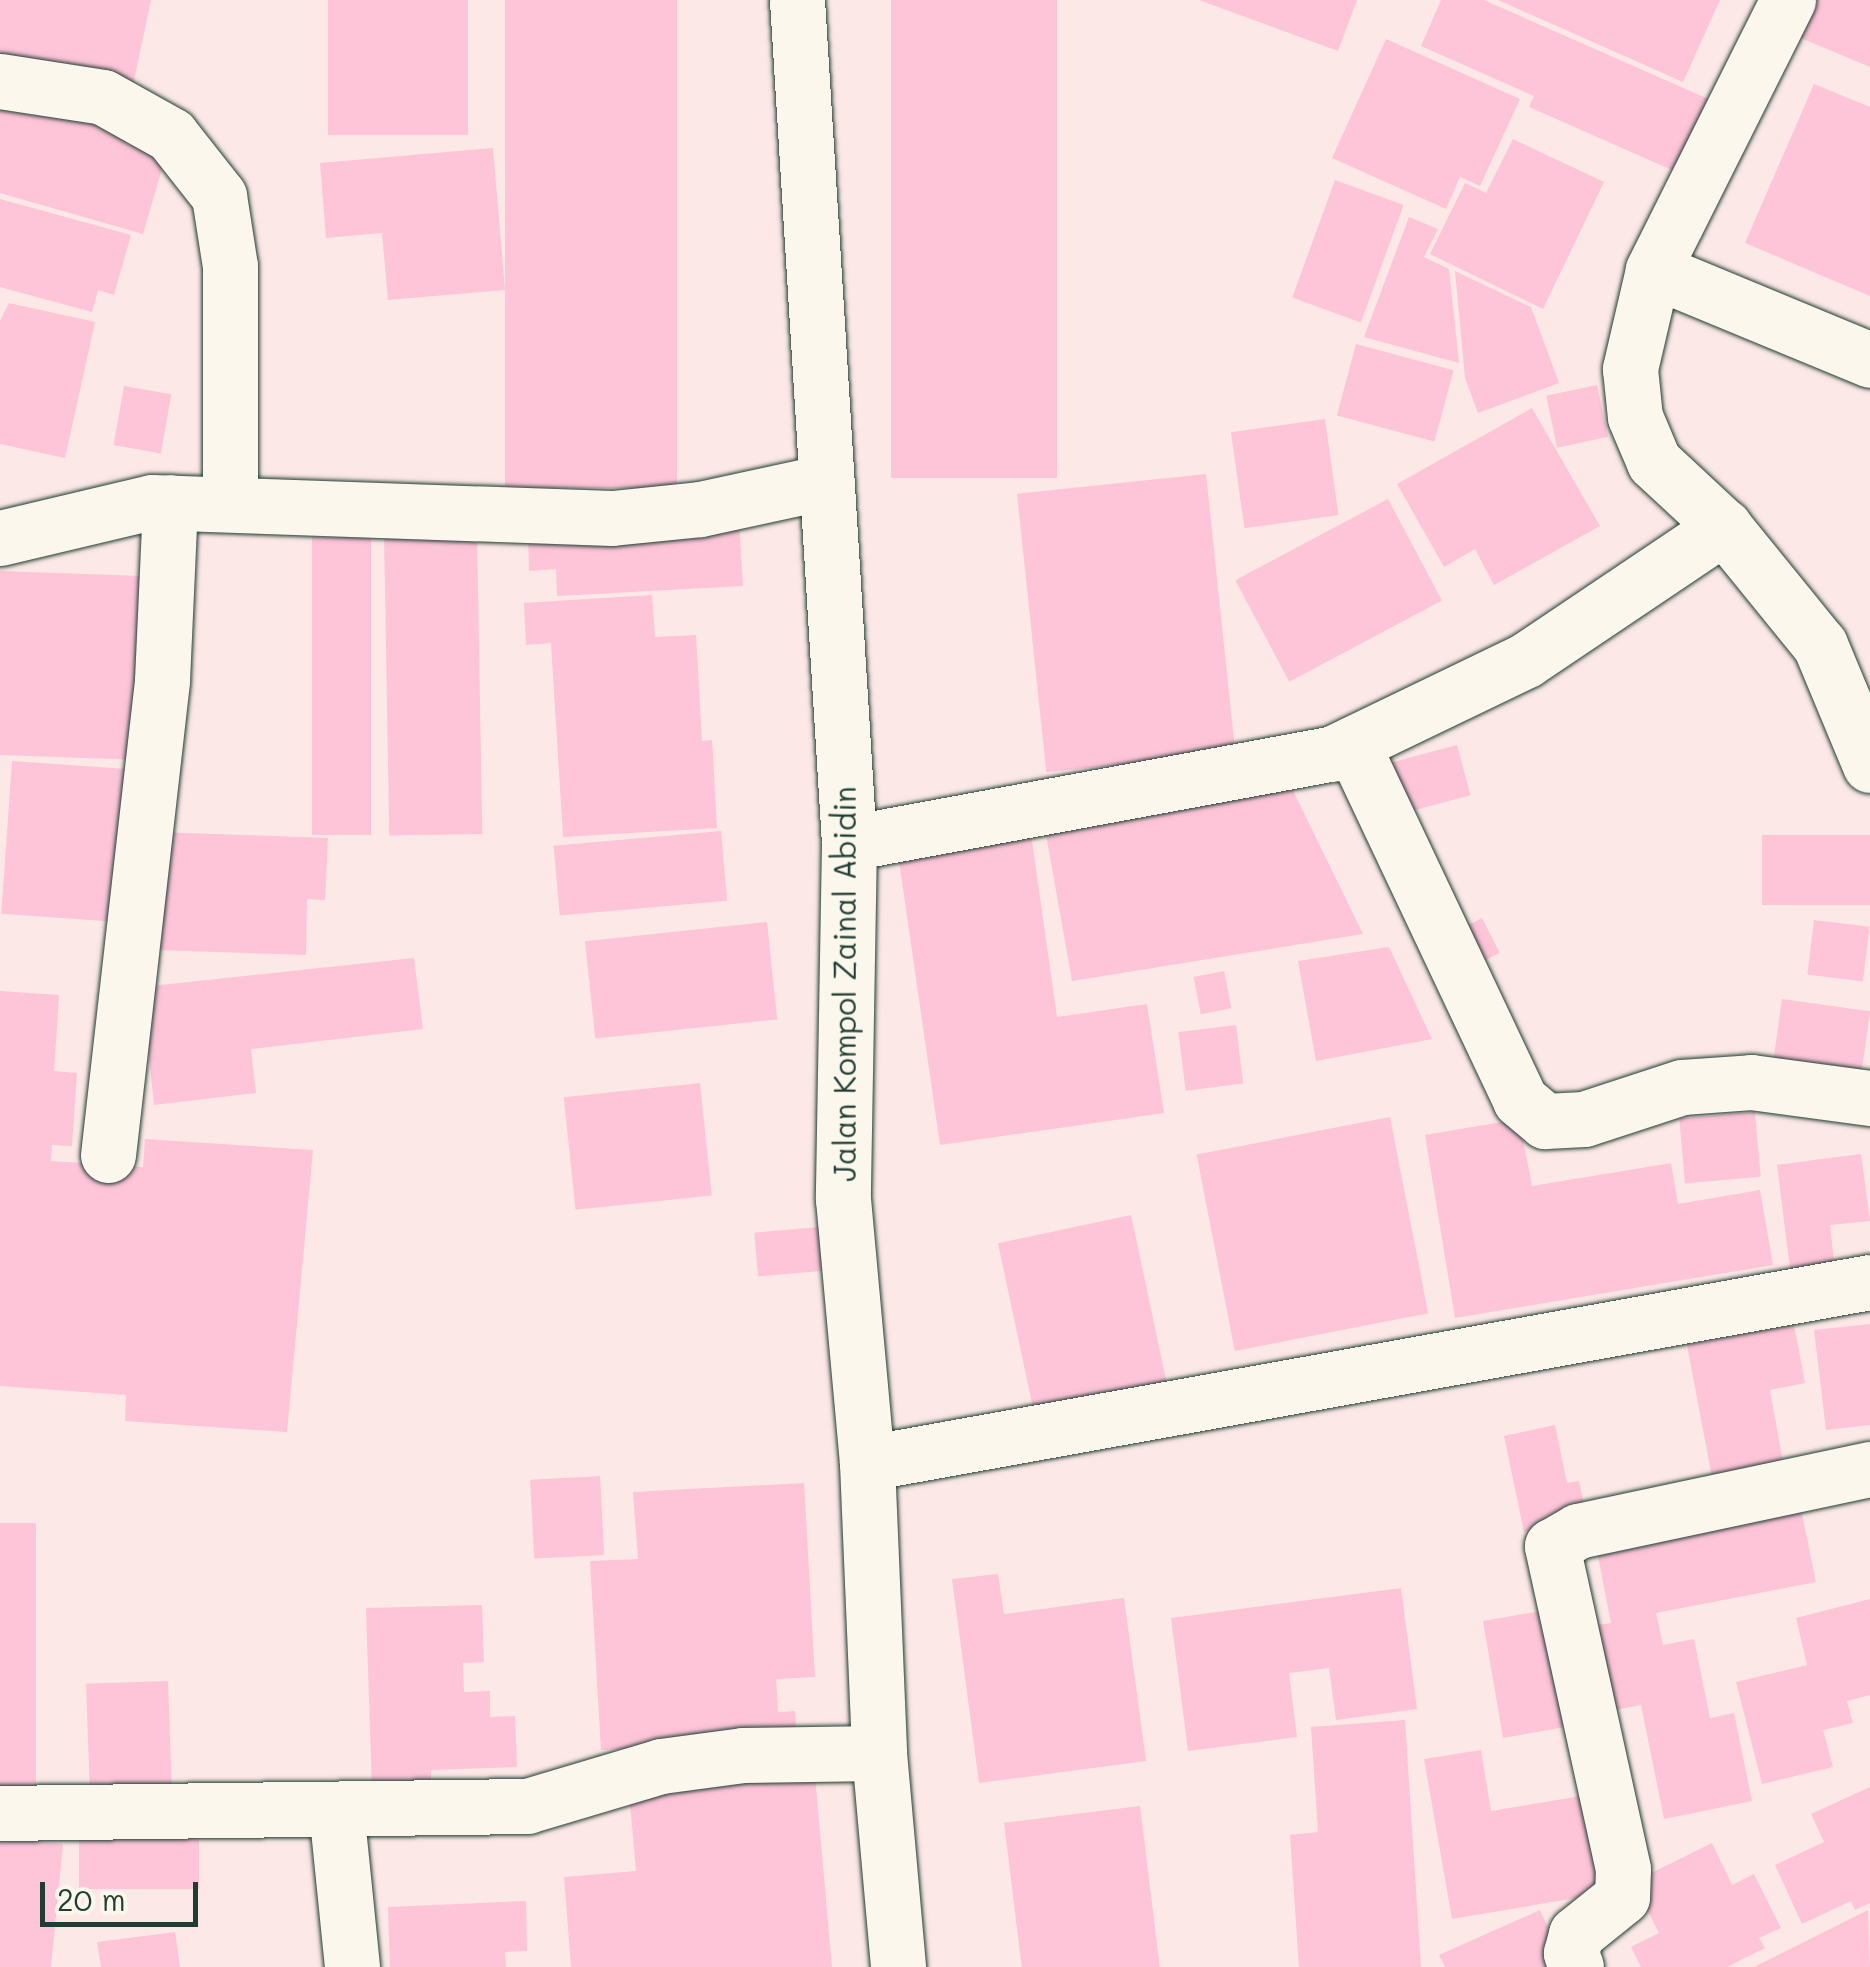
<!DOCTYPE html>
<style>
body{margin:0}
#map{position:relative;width:1870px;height:1967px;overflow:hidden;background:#fce8e6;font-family:Mali,sans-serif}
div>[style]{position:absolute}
.building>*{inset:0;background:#fec4d8;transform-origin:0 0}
.roads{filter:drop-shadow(0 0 2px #1f3d34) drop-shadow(0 0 2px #1f3d34)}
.minor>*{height:55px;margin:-27.5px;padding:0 27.5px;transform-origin:27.5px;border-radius:27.5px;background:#fbf7ec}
.tertiary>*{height:55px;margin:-27.5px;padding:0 27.5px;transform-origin:27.5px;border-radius:27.5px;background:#fbf7ec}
span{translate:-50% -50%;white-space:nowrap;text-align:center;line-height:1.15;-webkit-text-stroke:9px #fbf7ec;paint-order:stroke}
.street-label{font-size:30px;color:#1f3d34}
.scale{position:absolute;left:40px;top:1882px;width:158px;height:45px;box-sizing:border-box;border:5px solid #1f3d34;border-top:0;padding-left:12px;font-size:30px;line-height:35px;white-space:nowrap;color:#1f3d34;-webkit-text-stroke:8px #fbf7ec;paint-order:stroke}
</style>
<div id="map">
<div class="building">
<div style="clip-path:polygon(0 0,151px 0,132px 90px,0 64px)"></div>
<div style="left:328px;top:0;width:140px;height:135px"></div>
<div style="left:505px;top:0;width:172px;height:488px"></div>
<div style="left:891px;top:0;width:166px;height:478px"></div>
<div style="clip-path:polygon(1199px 0,1357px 0,1338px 51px)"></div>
<div style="clip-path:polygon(1441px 0,1484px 0,1722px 105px,1690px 178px,1529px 107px,1534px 96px,1421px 46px)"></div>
<div style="clip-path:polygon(1498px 0,1720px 0,1683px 82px)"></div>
<div style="clip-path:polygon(1797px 0,1870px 0,1870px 67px,1784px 31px)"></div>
<div style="clip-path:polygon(1386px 39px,1520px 99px,1480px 186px,1460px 177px,1446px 209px,1332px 158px)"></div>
<div style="clip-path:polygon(1814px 84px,1870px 107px,1870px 296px,1745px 243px)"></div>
<div style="clip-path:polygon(0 92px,132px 121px,126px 144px,166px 155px,143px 234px,0 193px)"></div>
<div style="clip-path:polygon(1513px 139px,1604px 182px,1543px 309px,1430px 254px,1465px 183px,1486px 193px)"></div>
<div style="clip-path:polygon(493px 148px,505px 290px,388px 300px,382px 233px,326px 238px,320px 163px)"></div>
<div style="left:1335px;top:180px;width:73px;height:125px;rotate:20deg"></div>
<div style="clip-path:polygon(0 199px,131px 235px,114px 295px,98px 290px,92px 312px,0 287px)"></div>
<div style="clip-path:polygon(1409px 217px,1438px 229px,1424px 257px,1449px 269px,1459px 363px,1364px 337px)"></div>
<div style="clip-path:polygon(1455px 271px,1531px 307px,1559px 383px,1478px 413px,1465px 378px)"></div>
<div style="clip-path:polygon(9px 303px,95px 322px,65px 458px,0 444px,0 321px)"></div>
<div style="left:1356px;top:344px;width:101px;height:74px;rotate:15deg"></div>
<div style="left:1597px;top:385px;width:53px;height:52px;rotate:78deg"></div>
<div style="left:124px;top:386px;width:48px;height:60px;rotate:10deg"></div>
<div style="clip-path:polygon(1532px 408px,1600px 526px,1494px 585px,1475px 549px,1444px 567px,1397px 484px)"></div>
<div style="left:1325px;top:419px;width:97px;height:95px;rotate:82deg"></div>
<div style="left:1206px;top:474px;width:280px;height:190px;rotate:84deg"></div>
<div style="left:1388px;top:499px;width:115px;height:173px;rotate:62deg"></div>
<div style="clip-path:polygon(739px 521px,743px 586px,557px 596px,556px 569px,529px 571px,528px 532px)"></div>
<div style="left:477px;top:532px;width:302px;height:93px;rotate:89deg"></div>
<div style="left:312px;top:537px;width:59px;height:298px"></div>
<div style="left:0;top:571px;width:163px;height:184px;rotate:2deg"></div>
<div style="clip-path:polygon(652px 595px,655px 637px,696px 635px,702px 741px,712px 740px,717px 828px,563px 837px,551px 643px,526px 645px,524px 603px)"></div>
<div style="left:1457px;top:745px;width:52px;height:68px;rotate:75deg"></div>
<div style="left:12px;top:761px;width:122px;height:153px;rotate:4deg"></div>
<div style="clip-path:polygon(1283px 770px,1363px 934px,1072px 981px,1042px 812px)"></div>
<div style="clip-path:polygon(1030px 827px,1057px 1017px,1147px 1004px,1164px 1113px,940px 1145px,897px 847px)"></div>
<div style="left:721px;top:831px;width:70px;height:168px;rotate:85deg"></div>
<div style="clip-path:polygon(159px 832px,328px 838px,325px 900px,307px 899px,306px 955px,155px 950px)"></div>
<div style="left:1870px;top:835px;width:70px;height:108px;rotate:90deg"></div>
<div style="left:1482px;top:918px;width:39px;height:33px;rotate:63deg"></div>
<div style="left:1814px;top:920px;width:56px;height:55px;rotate:7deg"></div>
<div style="left:767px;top:922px;width:98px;height:183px;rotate:84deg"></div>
<div style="clip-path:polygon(1389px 947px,1432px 1039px,1316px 1061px,1298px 961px)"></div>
<div style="clip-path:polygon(414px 958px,423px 1029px,251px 1049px,256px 1093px,154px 1105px,142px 987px)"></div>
<div style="left:1224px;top:971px;width:38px;height:31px;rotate:79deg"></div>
<div style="clip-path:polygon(0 991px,59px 995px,54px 1071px,77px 1073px,72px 1146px,52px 1145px,51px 1161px,143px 1167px,145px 1139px,313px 1150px,287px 1432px,125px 1421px,126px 1395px,0 1386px)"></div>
<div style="left:1782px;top:999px;width:89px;height:67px;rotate:8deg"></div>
<div style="left:1236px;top:1025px;width:59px;height:58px;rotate:83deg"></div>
<div style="left:700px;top:1083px;width:113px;height:137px;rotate:84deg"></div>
<div style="left:1755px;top:1112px;width:65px;height:76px;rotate:85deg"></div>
<div style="left:1390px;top:1117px;width:200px;height:197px;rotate:79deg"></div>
<div style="clip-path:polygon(1519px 1119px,1532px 1186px,1671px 1163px,1678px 1204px,1760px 1190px,1773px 1265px,1455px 1318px,1425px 1135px)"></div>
<div style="clip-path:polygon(1861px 1154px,1870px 1221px,1830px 1225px,1835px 1271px,1791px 1277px,1777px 1165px)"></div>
<div style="left:1131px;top:1215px;width:184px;height:136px;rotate:78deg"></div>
<div style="left:819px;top:1227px;width:44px;height:65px;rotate:85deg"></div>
<div style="clip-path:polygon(1870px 1324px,1870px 1425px,1826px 1430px,1814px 1330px)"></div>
<div style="clip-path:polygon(1794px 1325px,1805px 1383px,1770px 1390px,1785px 1474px,1714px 1488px,1687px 1345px)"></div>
<div style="clip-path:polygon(1555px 1425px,1567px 1483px,1579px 1481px,1587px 1518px,1524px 1532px,1504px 1436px)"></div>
<div style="left:600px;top:1476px;width:79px;height:70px;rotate:87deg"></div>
<div style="clip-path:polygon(804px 1483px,815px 1677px,776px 1679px,778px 1712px,795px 1711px,797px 1740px,601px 1750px,590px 1561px,638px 1559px,633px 1492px)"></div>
<div style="clip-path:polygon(1798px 1495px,1816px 1582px,1656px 1613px,1663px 1645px,1694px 1639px,1710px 1718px,1734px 1713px,1752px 1801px,1664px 1819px,1641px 1705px,1615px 1710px,1598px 1625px,1611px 1623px,1594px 1536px)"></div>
<div style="left:0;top:1523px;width:36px;height:273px"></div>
<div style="clip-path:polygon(998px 1574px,1004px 1614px,1124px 1598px,1146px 1761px,979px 1783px,952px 1579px)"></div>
<div style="clip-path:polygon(1401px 1588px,1417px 1709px,1336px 1720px,1329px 1668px,1289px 1673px,1297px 1737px,1188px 1751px,1171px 1618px)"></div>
<div style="clip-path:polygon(1870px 1599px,1870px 1695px,1847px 1701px,1853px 1723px,1823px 1730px,1833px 1767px,1762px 1784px,1736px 1682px,1807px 1665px,1796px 1618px)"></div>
<div style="clip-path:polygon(482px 1605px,484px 1662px,463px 1663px,464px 1692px,490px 1691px,490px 1717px,515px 1716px,517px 1767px,431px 1770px,431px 1788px,372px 1790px,366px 1608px)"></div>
<div style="clip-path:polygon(1541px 1611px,1577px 1725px,1503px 1738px,1483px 1621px)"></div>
<div style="left:168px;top:1681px;width:115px;height:82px;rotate:88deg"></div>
<div style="clip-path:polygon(1405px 1720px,1421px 1967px,1299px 1967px,1290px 1835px,1318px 1832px,1311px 1727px)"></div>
<div style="clip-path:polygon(1481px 1750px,1491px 1811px,1593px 1794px,1611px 1892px,1452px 1919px,1424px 1759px)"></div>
<div style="clip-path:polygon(814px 1764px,832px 1967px,571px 1967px,564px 1877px,636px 1871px,628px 1781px)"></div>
<div style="clip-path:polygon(1870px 1787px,1870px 1903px,1855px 1910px,1851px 1901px,1802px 1924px,1775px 1865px,1824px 1842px,1811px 1814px)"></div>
<div style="left:1140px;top:1806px;width:162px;height:137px;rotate:83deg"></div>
<div style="left:79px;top:1825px;width:120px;height:64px"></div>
<div style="clip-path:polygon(0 1838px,63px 1844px,51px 1967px,0 1967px)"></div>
<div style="clip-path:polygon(1712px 1843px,1732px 1885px,1754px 1874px,1781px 1928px,1759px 1938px,1765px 1948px,1727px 1967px,1641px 1967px,1631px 1947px,1659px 1933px,1633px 1882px)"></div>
<div style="clip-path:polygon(526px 1901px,527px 1951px,505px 1952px,506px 1967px,390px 1967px,388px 1907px)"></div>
<div style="clip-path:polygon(1540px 1910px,1566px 1967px,1445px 1967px,1439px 1955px)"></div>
<div style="clip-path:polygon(1868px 1910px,1870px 1967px,1754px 1967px)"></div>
<div style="clip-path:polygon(175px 1932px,180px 1967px,101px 1967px,97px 1942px)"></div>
</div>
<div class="roads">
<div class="minor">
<div style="left:1788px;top:0;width:302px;rotate:116.6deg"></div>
<div style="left:1653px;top:270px;width:102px;rotate:103.1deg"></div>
<div style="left:1630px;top:369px;width:48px;rotate:84.1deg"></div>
<div style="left:1635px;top:417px;width:49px;rotate:67.1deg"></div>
<div style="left:1654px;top:462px;width:96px;rotate:42.9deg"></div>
<div style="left:1724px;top:527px;width:152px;rotate:50.9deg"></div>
<div style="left:1820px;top:645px;width:130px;rotate:67.4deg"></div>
<div style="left:0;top:81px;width:104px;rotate:8.8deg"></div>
<div style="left:103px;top:97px;width:78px;rotate:29.2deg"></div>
<div style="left:171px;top:135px;width:78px;rotate:51.8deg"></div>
<div style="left:219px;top:196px;width:71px;rotate:81.1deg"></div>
<div style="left:230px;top:266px;width:237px;rotate:90deg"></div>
<div style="left:1653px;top:270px;width:235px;rotate:22.5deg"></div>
<div style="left:0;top:538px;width:156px;rotate:-13.3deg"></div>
<div style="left:152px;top:502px;width:460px;rotate:2deg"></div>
<div style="left:612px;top:518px;width:88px;rotate:-5.8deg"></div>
<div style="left:700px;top:509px;width:128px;rotate:-12.2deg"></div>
<div style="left:1352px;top:744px;width:394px;rotate:64.7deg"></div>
<div style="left:1520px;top:1100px;width:33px;rotate:40deg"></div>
<div style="left:1545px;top:1121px;width:39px;rotate:-3deg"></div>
<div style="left:1584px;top:1119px;width:103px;rotate:-18.1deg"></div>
<div style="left:1682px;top:1087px;width:69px;rotate:-4.1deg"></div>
<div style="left:1751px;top:1082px;width:120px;rotate:7.7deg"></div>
<div style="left:849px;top:843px;width:490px;rotate:-10.5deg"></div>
<div style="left:1331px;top:754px;width:216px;rotate:-25.7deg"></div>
<div style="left:1526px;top:660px;width:239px;rotate:-33.9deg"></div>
<div style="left:108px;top:1155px;width:478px;rotate:-83.5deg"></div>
<div style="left:162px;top:680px;width:178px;rotate:-87.4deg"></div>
<div style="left:867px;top:1463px;width:1019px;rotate:-10.23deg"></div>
<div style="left:336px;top:1809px;width:159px;rotate:84.2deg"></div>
<div style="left:0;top:1813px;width:527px;rotate:-0.76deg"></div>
<div style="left:527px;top:1806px;width:140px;rotate:-16.6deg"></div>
<div style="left:661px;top:1766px;width:83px;rotate:-7.6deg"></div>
<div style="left:743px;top:1755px;width:136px;rotate:-0.8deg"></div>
<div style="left:1576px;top:1967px;width:15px;rotate:-110deg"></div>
<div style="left:1571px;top:1953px;width:20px;rotate:-75deg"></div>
<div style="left:1576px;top:1934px;width:59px;rotate:-38.8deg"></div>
<div style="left:1622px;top:1897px;width:28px;rotate:-88deg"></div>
<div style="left:1623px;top:1869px;width:331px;rotate:-102.4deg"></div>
<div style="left:1552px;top:1546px;width:30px;rotate:-30deg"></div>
<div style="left:1578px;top:1531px;width:299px;rotate:-12deg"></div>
</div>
<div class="tertiary">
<div style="left:797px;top:0;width:845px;rotate:86.47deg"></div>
<div style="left:849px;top:843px;width:356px;rotate:91deg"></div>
<div style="left:843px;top:1199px;width:265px;rotate:84.8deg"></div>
<div style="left:867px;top:1463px;width:290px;rotate:87.6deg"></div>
<div style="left:879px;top:1753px;width:215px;rotate:84.9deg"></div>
</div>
</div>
<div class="street-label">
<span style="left:844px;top:984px;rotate:-90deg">Jalan Kompol Zainal Abidin</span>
</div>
<div class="scale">20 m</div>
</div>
